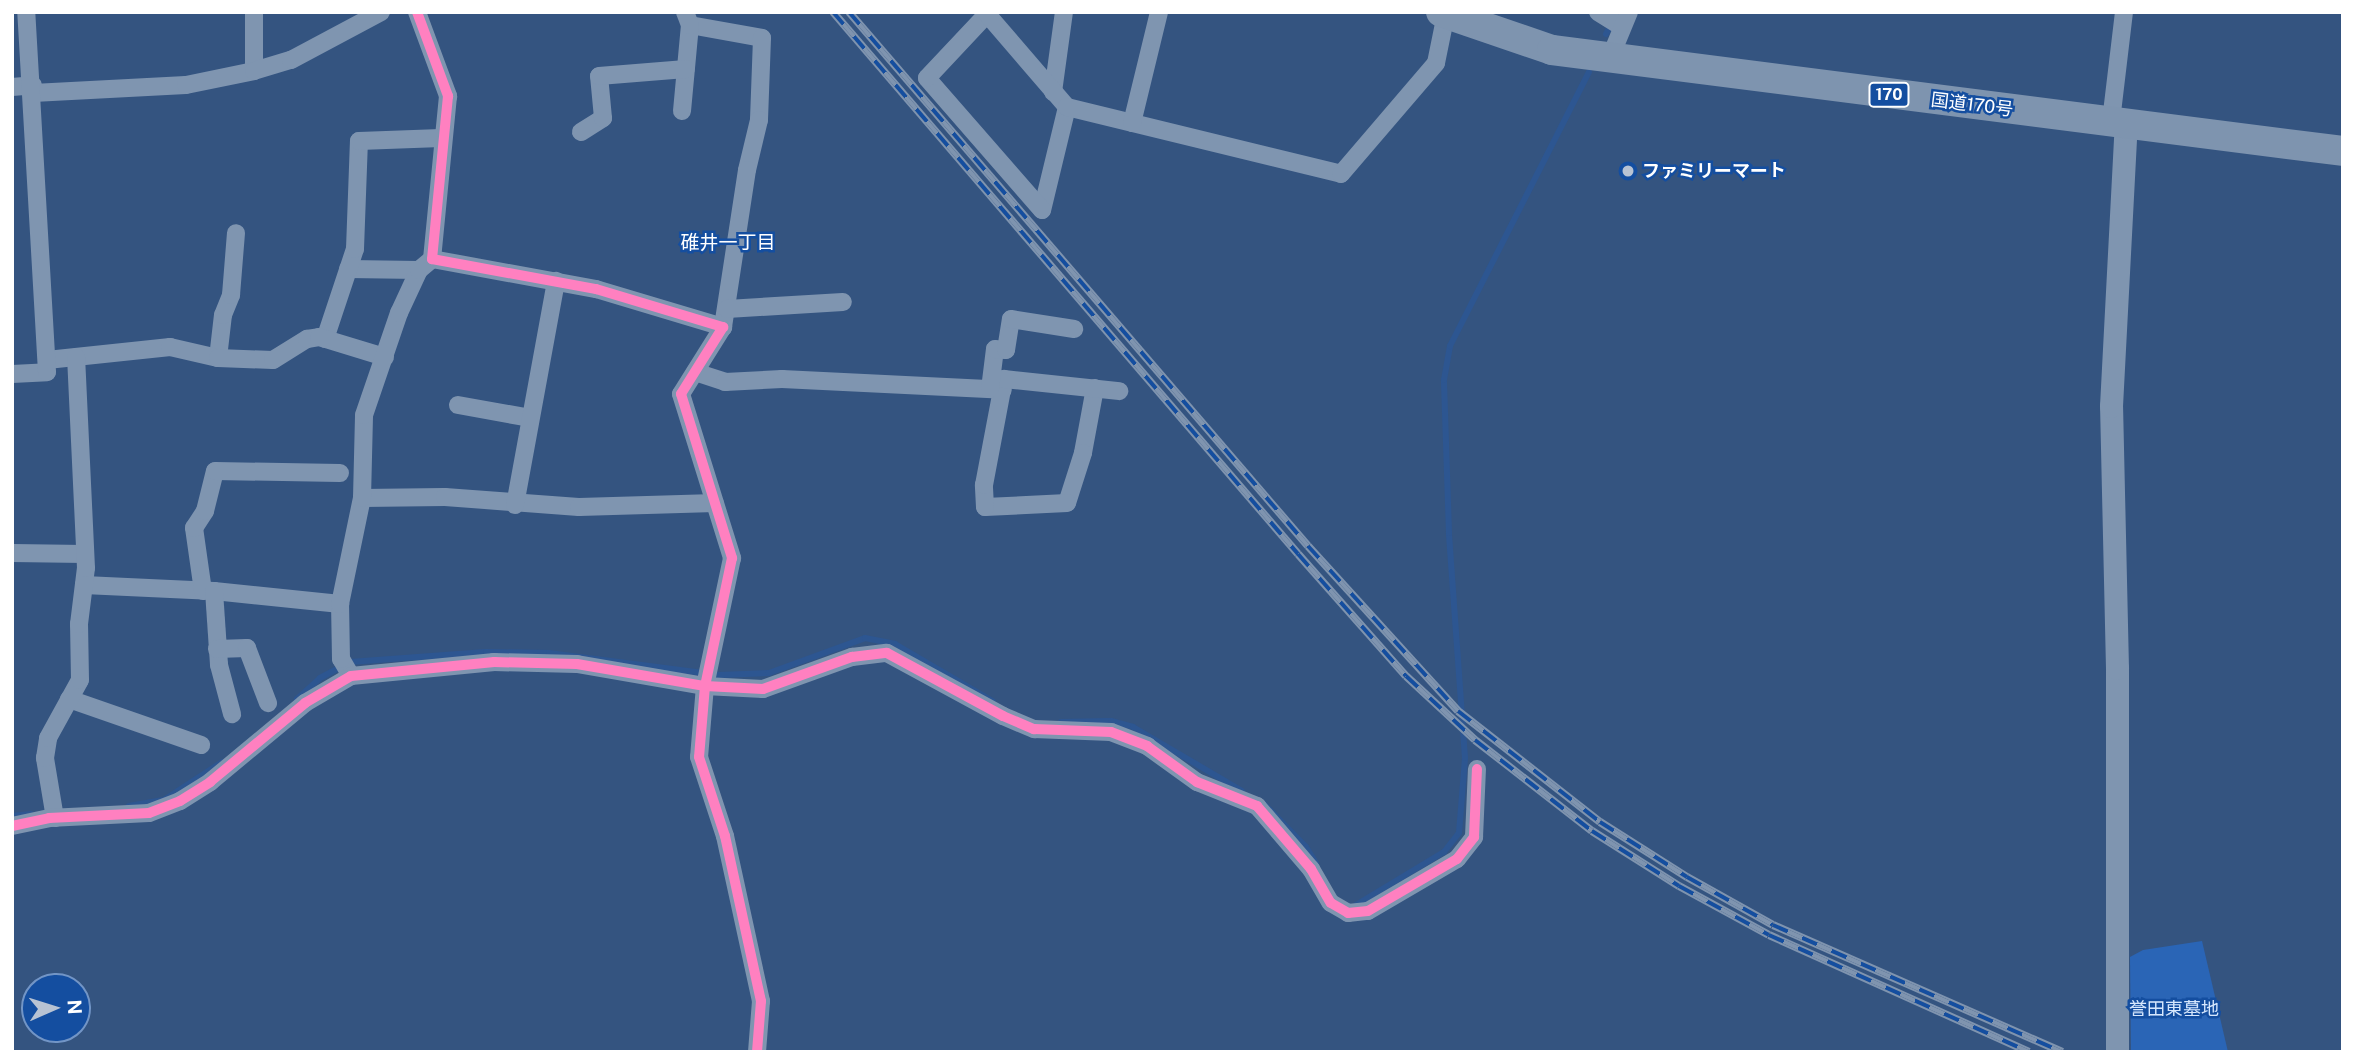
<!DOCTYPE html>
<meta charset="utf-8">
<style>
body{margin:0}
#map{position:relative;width:2355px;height:1064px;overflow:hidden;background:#345480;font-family:"Public Sans","Noto Sans JP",sans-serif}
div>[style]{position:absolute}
.green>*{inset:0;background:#2a65b6}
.stream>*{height:6px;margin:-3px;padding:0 3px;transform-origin:3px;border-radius:3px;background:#2d5691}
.minor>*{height:18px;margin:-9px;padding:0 9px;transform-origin:9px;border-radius:9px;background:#7f95b0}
.tertiary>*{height:23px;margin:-11.5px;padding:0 11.5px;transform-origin:11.5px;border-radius:11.5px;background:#7f95b0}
.trunk>*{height:30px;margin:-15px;padding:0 15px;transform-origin:15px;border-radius:15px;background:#7e94af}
.rail>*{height:8px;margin-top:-4px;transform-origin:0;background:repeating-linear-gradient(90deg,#144ea0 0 16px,#7f94af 0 32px);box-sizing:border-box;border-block:2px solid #7f94af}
.cycleway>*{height:10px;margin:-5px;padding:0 5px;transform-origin:5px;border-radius:5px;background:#ff80c0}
.dots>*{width:19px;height:19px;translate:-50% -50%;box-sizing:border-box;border:4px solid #144ea0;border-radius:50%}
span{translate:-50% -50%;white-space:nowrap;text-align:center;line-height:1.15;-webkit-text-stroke:5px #144ea0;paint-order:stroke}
.shield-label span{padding:2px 5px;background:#144ea0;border:2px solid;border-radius:5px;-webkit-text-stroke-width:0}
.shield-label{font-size:16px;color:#fff;font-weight:700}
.street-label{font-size:18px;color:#fff}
.poi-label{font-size:18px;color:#fff;font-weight:700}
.left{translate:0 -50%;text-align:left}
.park-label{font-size:18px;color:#d6e7fd}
.neighbourhood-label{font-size:19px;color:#fff}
.frame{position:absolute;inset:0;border:14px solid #fff;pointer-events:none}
.north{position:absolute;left:21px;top:973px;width:70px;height:70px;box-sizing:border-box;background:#144ea0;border:2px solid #7295c6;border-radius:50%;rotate:87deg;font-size:19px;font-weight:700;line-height:28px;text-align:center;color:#fff}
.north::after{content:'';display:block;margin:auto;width:24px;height:32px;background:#b8c3d3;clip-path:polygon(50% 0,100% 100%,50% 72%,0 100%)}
</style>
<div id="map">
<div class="green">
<div style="clip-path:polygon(2202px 941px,2228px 1052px,2131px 1052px,2130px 957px,2143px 950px)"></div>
</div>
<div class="stream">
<div style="left:1606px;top:34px;width:25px;rotate:-61deg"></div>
<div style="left:297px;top:699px;width:31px;rotate:-42deg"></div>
<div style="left:320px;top:678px;width:34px;rotate:-28deg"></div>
<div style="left:350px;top:662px;width:136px;rotate:-4.2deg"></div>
<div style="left:486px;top:652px;width:63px;rotate:0.9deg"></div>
<div style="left:549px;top:653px;width:171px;rotate:7.4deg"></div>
<div style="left:719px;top:675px;width:50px;rotate:-2.3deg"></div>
<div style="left:769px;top:673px;width:102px;rotate:-20deg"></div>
<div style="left:865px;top:638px;width:31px;rotate:11deg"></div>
<div style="left:895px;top:644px;width:113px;rotate:30.4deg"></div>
<div style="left:1061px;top:722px;width:50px;rotate:-1.1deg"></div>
<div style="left:1111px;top:721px;width:23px;rotate:15deg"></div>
<div style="left:1133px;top:727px;width:126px;rotate:30.4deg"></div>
<div style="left:1264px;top:804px;width:60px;rotate:45.7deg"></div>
<div style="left:1306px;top:847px;width:19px;rotate:58deg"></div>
<div style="left:129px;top:806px;width:36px;rotate:-10deg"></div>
<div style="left:164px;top:800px;width:69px;rotate:-33.2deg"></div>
<div style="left:12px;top:816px;width:19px;rotate:-6deg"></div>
<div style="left:1356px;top:905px;width:103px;rotate:-31.1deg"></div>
<div style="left:1444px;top:852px;width:24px;rotate:-52deg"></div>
<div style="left:1459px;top:833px;width:75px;rotate:-85.4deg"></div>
<div style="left:1465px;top:758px;width:226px;rotate:-94.1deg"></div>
<div style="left:1449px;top:533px;width:153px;rotate:-91.9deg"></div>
<div style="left:1444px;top:380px;width:35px;rotate:-80deg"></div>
<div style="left:1450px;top:346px;width:307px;rotate:-63.1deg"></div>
</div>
<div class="minor">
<div style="left:254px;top:12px;width:59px;rotate:90deg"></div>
<div style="left:417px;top:12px;width:90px;rotate:69.7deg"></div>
<div style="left:448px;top:96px;width:164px;rotate:95.6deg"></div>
<div style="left:432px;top:259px;width:167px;rotate:10.4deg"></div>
<div style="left:596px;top:289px;width:133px;rotate:16.7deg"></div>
<div style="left:723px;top:327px;width:79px;rotate:122.1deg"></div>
<div style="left:681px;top:394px;width:172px;rotate:72.7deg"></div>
<div style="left:732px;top:558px;width:131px;rotate:101.9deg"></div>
<div style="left:705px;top:686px;width:71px;rotate:94.8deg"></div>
<div style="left:699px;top:757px;width:83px;rotate:71.8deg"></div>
<div style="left:725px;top:836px;width:169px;rotate:77.7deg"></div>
<div style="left:761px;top:1001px;width:51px;rotate:94.5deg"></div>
<div style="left:1598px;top:12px;width:28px;rotate:32deg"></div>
<div style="left:690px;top:25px;width:73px;rotate:10.2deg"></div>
<div style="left:762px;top:38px;width:82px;rotate:92.1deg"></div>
<div style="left:759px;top:120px;width:51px;rotate:103.5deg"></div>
<div style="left:747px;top:170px;width:159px;rotate:98.7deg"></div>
<div style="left:1610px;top:58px;width:50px;rotate:-67.6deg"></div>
<div style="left:12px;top:87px;width:21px;rotate:-5deg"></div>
<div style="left:1053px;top:92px;width:81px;rotate:-82.2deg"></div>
<div style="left:33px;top:93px;width:153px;rotate:-3deg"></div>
<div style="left:186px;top:85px;width:69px;rotate:-11.6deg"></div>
<div style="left:254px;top:71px;width:39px;rotate:-17deg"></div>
<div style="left:291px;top:60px;width:102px;rotate:-28.1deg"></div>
<div style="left:1067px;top:107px;width:106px;rotate:103.6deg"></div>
<div style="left:1042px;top:210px;width:175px;rotate:-131.1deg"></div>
<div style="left:927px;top:78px;width:88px;rotate:-46.8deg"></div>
<div style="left:987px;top:14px;width:123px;rotate:49.3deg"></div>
<div style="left:1067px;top:107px;width:282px;rotate:13.7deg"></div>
<div style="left:1341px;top:174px;width:146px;rotate:-49.4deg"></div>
<div style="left:1436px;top:63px;width:50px;rotate:-78.5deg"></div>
<div style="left:682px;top:111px;width:86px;rotate:-84.7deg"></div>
<div style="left:690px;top:25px;width:14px;rotate:-111deg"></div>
<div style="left:2111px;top:121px;width:110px;rotate:-83.2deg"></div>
<div style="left:1132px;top:123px;width:114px;rotate:-76.3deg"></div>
<div style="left:581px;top:132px;width:26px;rotate:-32deg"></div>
<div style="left:603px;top:118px;width:42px;rotate:-95.4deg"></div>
<div style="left:599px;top:76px;width:87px;rotate:-4.6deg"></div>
<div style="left:348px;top:269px;width:71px;rotate:0.8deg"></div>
<div style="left:727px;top:309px;width:116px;rotate:-3.5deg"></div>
<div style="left:325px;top:339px;width:95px;rotate:-71.6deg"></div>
<div style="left:355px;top:249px;width:108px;rotate:-87.9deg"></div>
<div style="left:359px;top:141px;width:82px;rotate:-2.1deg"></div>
<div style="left:218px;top:358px;width:43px;rotate:-83.4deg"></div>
<div style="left:223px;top:315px;width:22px;rotate:-68deg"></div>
<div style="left:231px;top:295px;width:62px;rotate:-85.4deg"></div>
<div style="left:47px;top:360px;width:124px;rotate:-6deg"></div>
<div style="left:170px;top:347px;width:49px;rotate:12.9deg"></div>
<div style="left:218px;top:358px;width:55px;rotate:2.1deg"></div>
<div style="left:273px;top:360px;width:40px;rotate:-32deg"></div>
<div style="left:307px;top:339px;width:12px;rotate:-9deg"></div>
<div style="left:319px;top:337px;width:69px;rotate:16.9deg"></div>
<div style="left:695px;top:372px;width:32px;rotate:18deg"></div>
<div style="left:725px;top:382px;width:57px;rotate:-3deg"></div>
<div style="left:782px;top:379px;width:221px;rotate:2.8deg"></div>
<div style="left:12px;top:374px;width:35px;rotate:-3deg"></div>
<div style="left:47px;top:372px;width:361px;rotate:-93.3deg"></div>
<div style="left:1095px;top:388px;width:66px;rotate:100.5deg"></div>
<div style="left:1083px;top:453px;width:52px;rotate:107.7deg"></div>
<div style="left:1067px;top:503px;width:82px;rotate:177.2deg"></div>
<div style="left:985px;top:507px;width:22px;rotate:-93deg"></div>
<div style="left:984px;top:485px;width:108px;rotate:-79.3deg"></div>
<div style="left:1004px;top:379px;width:116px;rotate:6deg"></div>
<div style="left:990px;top:389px;width:40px;rotate:-82.9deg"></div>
<div style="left:995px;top:349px;width:11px;rotate:5deg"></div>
<div style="left:1006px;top:350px;width:31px;rotate:-81deg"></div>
<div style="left:1011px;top:319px;width:64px;rotate:9deg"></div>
<div style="left:458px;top:405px;width:73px;rotate:10.2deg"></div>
<div style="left:362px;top:498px;width:83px;rotate:-0.7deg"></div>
<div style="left:445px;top:497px;width:134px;rotate:4.3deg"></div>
<div style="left:579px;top:507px;width:136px;rotate:-1.7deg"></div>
<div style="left:515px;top:505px;width:228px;rotate:-79.6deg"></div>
<div style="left:12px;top:553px;width:73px;rotate:0.8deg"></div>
<div style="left:84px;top:585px;width:130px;rotate:2.6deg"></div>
<div style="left:214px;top:591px;width:127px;rotate:5.9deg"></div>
<div style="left:203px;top:591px;width:64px;rotate:-98.1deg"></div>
<div style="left:194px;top:528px;width:20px;rotate:-57deg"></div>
<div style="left:205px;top:511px;width:41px;rotate:-76deg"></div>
<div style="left:215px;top:471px;width:125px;rotate:0.9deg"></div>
<div style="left:214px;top:591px;width:74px;rotate:86.1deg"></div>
<div style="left:219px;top:665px;width:51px;rotate:75.1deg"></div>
<div style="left:217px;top:649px;width:30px;rotate:-2deg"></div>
<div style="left:247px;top:648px;width:59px;rotate:69.1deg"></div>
<div style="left:351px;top:676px;width:20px;rotate:-120deg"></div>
<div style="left:341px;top:659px;width:55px;rotate:-91deg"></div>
<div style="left:340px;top:604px;width:108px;rotate:-78.3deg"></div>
<div style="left:362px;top:498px;width:83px;rotate:-88.6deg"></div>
<div style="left:364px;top:415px;width:108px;rotate:-71.1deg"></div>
<div style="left:399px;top:313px;width:47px;rotate:-65.1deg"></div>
<div style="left:419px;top:270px;width:17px;rotate:-40deg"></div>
<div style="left:69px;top:699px;width:140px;rotate:19.2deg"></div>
<div style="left:55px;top:818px;width:61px;rotate:-99.5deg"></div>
<div style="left:45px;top:758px;width:20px;rotate:-81deg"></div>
<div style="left:48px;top:738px;width:66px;rotate:-61.1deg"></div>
<div style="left:80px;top:680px;width:56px;rotate:-91deg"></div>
<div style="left:79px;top:624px;width:56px;rotate:-82.9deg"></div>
<div style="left:86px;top:568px;width:211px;rotate:-92.7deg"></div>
<div style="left:12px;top:826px;width:38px;rotate:-12deg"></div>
<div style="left:49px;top:818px;width:100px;rotate:-2.9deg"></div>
<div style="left:149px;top:813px;width:33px;rotate:-21deg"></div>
<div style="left:180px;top:801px;width:36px;rotate:-32deg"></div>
<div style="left:210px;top:782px;width:124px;rotate:-39.7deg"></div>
<div style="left:305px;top:703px;width:53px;rotate:-30.4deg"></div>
<div style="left:351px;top:676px;width:144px;rotate:-5.6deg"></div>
<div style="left:494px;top:662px;width:83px;rotate:1.4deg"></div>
<div style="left:577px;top:664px;width:130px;rotate:9.8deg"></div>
<div style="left:705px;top:686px;width:58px;rotate:3deg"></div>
<div style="left:763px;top:689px;width:95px;rotate:-19.8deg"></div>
<div style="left:852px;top:657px;width:35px;rotate:-7deg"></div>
<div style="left:887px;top:653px;width:132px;rotate:28.5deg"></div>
<div style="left:1003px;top:716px;width:34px;rotate:23deg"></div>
<div style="left:1034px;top:729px;width:77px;rotate:2.2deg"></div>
<div style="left:1111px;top:732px;width:39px;rotate:21deg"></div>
<div style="left:1147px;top:746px;width:62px;rotate:35.8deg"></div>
<div style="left:1197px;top:782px;width:65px;rotate:21.8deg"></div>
<div style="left:1257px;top:806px;width:83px;rotate:49.4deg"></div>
<div style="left:1311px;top:869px;width:39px;rotate:60deg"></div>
<div style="left:1331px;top:903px;width:20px;rotate:30deg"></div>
<div style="left:1348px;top:913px;width:20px;rotate:-6deg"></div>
<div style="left:1368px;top:911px;width:103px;rotate:-30.3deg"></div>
<div style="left:1457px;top:859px;width:28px;rotate:-52deg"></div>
<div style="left:1474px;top:837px;width:68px;rotate:-87.5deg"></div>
</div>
<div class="tertiary">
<div style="left:2117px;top:1052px;width:384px;rotate:-90deg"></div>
<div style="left:2117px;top:668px;width:262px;rotate:-91.3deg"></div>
<div style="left:2111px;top:406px;width:283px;rotate:-87deg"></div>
</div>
<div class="trunk">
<div style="left:1441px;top:12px;width:117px;rotate:18.9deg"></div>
<div style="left:1552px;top:50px;width:797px;rotate:7.28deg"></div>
</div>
<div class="rail">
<div style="left:833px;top:12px;width:714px;rotate:49.37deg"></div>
<div style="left:1298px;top:554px;width:163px;rotate:48.5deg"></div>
<div style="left:1406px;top:676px;width:94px;rotate:42.8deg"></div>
<div style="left:1475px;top:740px;width:148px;rotate:37.9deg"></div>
<div style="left:1592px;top:831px;width:103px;rotate:32.3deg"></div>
<div style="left:1679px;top:886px;width:102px;rotate:28.6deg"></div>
<div style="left:1769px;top:935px;width:285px;rotate:24.2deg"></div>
<div style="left:849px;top:12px;width:704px;rotate:49.32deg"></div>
<div style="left:1308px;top:546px;width:223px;rotate:47.7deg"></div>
<div style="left:1458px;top:711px;width:180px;rotate:38deg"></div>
<div style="left:1600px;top:822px;width:103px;rotate:32.3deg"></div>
<div style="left:1687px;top:877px;width:98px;rotate:29.2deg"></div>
<div style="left:1773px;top:925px;width:316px;rotate:23.7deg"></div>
</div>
<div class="cycleway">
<div style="left:417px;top:12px;width:90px;rotate:69.7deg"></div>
<div style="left:448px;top:96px;width:164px;rotate:95.6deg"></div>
<div style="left:432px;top:259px;width:167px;rotate:10.4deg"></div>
<div style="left:596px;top:289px;width:133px;rotate:16.7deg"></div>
<div style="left:723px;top:327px;width:79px;rotate:122.1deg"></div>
<div style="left:681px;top:394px;width:172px;rotate:72.7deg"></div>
<div style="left:732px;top:558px;width:131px;rotate:101.9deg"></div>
<div style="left:705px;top:686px;width:71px;rotate:94.8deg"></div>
<div style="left:699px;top:757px;width:83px;rotate:71.8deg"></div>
<div style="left:725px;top:836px;width:169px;rotate:77.7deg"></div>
<div style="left:761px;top:1001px;width:51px;rotate:94.5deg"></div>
<div style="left:12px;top:826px;width:38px;rotate:-12deg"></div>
<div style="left:49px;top:818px;width:100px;rotate:-2.9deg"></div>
<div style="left:149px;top:813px;width:33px;rotate:-21deg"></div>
<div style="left:180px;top:801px;width:36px;rotate:-32deg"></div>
<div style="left:210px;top:782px;width:124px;rotate:-39.7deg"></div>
<div style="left:305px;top:703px;width:53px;rotate:-30.4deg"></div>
<div style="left:351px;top:676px;width:144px;rotate:-5.6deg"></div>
<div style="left:494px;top:662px;width:83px;rotate:1.4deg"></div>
<div style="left:577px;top:664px;width:130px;rotate:9.8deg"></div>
<div style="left:705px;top:686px;width:58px;rotate:3deg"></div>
<div style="left:763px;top:689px;width:95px;rotate:-19.8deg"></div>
<div style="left:852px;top:657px;width:35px;rotate:-7deg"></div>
<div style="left:887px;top:653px;width:132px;rotate:28.5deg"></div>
<div style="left:1003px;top:716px;width:34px;rotate:23deg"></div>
<div style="left:1034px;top:729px;width:77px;rotate:2.2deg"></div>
<div style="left:1111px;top:732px;width:39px;rotate:21deg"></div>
<div style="left:1147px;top:746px;width:62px;rotate:35.8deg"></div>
<div style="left:1197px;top:782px;width:65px;rotate:21.8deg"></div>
<div style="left:1257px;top:806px;width:83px;rotate:49.4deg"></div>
<div style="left:1311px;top:869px;width:39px;rotate:60deg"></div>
<div style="left:1331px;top:903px;width:20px;rotate:30deg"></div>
<div style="left:1348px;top:913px;width:20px;rotate:-6deg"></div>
<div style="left:1368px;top:911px;width:103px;rotate:-30.3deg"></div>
<div style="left:1457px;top:859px;width:28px;rotate:-52deg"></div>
<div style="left:1474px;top:837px;width:68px;rotate:-87.5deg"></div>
</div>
<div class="dots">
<div style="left:1628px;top:171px;background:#b8c3d3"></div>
</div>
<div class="shield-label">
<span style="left:1889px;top:95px">170</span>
</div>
<div class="street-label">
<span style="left:1972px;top:105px;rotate:7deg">国道170号</span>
</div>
<div class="poi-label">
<span class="left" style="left:1642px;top:171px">ファミリーマート</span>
</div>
<div class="park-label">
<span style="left:2174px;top:1009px">誉田東墓地</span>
</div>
<div class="neighbourhood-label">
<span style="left:728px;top:243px">碓井一丁目</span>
</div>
<div class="frame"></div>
<div class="north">N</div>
</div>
